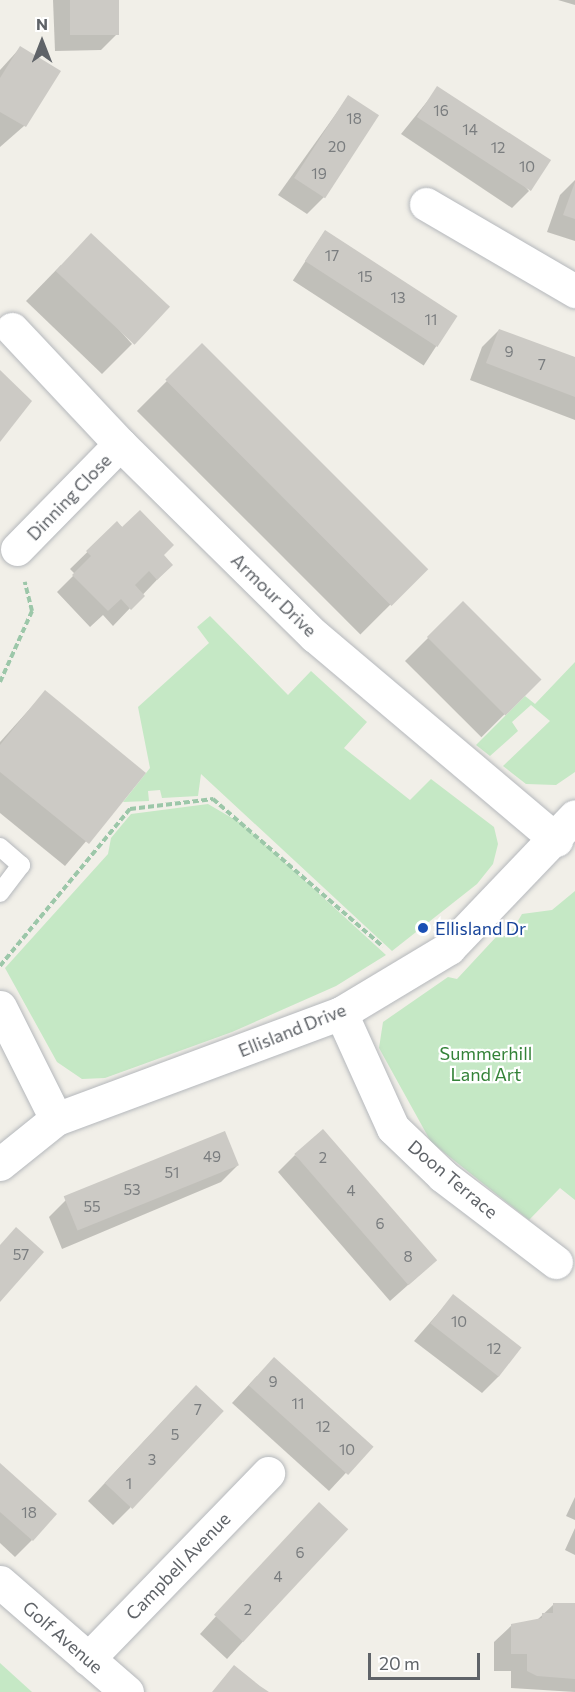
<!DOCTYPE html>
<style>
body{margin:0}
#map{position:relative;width:575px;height:1692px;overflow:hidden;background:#f1efe8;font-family:Commissioner,sans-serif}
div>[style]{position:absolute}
.green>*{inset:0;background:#c5e8c5}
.shadow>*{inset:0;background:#0003;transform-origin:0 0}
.building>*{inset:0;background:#cccac5;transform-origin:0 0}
.path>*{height:4px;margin-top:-2px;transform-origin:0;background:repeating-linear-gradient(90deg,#9cc7a9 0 6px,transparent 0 9px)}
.roads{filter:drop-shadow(0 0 2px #b5b8bc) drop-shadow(0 0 2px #b5b8bc)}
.lane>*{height:18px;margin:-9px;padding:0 9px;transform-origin:9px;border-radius:9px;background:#fff}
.street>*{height:33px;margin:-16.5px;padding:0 16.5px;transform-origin:16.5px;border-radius:16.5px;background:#fff}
.dots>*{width:16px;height:16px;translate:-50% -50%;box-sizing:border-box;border:3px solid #fff;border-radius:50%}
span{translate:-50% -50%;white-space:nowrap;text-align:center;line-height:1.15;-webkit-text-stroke:4.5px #fff;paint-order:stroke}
.number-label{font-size:15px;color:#7a7d7f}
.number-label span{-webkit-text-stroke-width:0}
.street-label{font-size:18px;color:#5f6368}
.transit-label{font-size:18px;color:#164399}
.left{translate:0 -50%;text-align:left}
.park-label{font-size:18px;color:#348238}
.north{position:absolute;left:12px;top:12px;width:60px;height:60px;-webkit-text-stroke:4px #fff;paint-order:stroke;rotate:0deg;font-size:16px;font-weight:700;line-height:24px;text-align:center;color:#5f6368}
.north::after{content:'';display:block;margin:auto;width:21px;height:27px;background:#5f6368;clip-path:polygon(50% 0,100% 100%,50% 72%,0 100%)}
.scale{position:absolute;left:368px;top:1653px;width:112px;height:27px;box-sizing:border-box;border:3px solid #5f6368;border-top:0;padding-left:8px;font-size:18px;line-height:21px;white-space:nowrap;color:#5f6368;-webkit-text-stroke:4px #fff;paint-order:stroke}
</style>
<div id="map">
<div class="green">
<div style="clip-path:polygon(210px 616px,288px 695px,311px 671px,367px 722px,344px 748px,410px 800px,431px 779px,494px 827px,498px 844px,493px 864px,477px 884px,392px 951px,201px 774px,198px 796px,162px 798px,160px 790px,148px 791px,149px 801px,123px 802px,150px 768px,138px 707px,209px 643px,197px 627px)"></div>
<div style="clip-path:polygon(575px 662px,575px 772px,556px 785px,526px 784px,503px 766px,550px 721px,531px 705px,512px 722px,518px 731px,490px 756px,476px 745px,525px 696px,535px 704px)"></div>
<div style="clip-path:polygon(208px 804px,244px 825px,386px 955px,336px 986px,232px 1032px,105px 1078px,82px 1079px,57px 1062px,5px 968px,108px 854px,111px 838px,131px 814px)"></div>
<div style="clip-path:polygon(575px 891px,575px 1200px,560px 1188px,529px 1220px,431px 1142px,379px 1048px,383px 1022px,448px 977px,457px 979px,497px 936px,509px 936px,522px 914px,552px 910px)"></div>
<div style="clip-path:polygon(0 1663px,32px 1692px,0 1692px)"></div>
</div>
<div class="shadow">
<div style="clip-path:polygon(53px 0,118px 0,118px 33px,101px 50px,55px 51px)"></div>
<div style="clip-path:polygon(558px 0,575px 0,575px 5px)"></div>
<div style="clip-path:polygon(20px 48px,59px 71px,24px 126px,0 147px,0 70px)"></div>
<div style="clip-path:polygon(438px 88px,529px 191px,512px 208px,401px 134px)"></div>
<div style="clip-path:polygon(348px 97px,324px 197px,307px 214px,278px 195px)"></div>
<div style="clip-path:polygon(575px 180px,575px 241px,547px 232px,560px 195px)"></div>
<div style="left:325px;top:231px;width:156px;height:59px;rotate:33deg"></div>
<div style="clip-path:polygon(61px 265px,132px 344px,102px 374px,26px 301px)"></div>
<div style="clip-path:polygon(499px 330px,575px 359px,575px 420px,470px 380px,482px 347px)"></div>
<div style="left:202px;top:346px;width:316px;height:92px;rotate:45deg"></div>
<div style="clip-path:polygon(117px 523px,171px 565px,113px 626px,103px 615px,90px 627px,57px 592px,75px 574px,70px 569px)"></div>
<div style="left:463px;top:603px;width:108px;height:82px;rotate:45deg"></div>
<div style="clip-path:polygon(45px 692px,144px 773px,65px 866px,0 813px,0 742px)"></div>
<div style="clip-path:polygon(295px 1155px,435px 1261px,390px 1301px,278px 1172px)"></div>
<div style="clip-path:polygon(238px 1165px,221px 1182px,62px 1249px,49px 1217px,66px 1200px)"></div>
<div style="clip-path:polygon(453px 1296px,499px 1376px,482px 1393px,414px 1341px)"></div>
<div style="clip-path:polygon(257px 1376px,370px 1447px,329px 1491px,232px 1403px)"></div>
<div style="clip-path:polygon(179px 1404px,130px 1508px,113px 1525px,88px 1501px)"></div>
<div style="clip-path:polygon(0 1465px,32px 1540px,15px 1557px,0 1543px)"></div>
<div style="clip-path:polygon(575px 1497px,575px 1520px,566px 1516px)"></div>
<div style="clip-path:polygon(302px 1521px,346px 1529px,227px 1659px,200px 1634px)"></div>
<div style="clip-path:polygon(575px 1528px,575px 1555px,565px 1550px)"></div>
<div style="clip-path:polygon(553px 1605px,575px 1605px,575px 1692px,511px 1688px,511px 1671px,494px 1671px,494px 1642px,512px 1625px,536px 1621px)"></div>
</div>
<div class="building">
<div style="left:70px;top:0;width:49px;height:35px"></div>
<div style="clip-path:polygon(20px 46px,61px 71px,26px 127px,0 112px,0 78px)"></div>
<div style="left:437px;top:86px;width:136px;height:37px;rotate:33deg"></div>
<div style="left:348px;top:95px;width:37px;height:99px;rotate:33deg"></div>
<div style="clip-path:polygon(575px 182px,575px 219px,563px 215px)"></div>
<div style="left:325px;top:230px;width:158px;height:37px;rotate:33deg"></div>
<div style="left:91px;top:233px;width:108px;height:52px;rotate:43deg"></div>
<div style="clip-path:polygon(499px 329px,575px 357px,575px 397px,486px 363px)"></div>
<div style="left:202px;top:343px;width:320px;height:52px;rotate:45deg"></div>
<div style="clip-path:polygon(0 370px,32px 401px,0 442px)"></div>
<div style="clip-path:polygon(140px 510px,174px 545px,164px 555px,173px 565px,157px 580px,149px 571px,135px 585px,145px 596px,131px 610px,121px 599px,108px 611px,72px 575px,91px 556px,86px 551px,117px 521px,122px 527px)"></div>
<div style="left:463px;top:601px;width:111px;height:51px;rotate:45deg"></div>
<div style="clip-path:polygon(45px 690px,146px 773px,89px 844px,0 772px,0 745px)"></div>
<div style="left:323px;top:1129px;width:174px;height:38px;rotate:49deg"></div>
<div style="left:225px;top:1131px;width:37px;height:174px;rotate:68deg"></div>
<div style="clip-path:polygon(16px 1227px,44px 1252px,0 1302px,0 1245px)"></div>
<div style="left:453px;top:1294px;width:87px;height:37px;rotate:38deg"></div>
<div style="left:274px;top:1357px;width:134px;height:38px;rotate:42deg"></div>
<div style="left:196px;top:1385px;width:38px;height:134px;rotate:43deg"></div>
<div style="clip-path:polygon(0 1463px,57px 1514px,33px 1541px,0 1512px)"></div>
<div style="left:319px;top:1502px;width:40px;height:154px;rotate:43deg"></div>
<div style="clip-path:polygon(553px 1603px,575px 1603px,575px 1679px,537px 1676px,527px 1671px,527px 1654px,511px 1654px,511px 1624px,542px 1618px,542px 1613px,553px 1613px)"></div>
<div style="clip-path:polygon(234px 1665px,260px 1686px,269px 1692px,212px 1692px)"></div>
</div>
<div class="path">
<div style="left:0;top:682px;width:78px;rotate:-65.7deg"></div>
<div style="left:32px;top:611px;width:30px;rotate:-104deg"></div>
<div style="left:0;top:966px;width:204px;rotate:-50.4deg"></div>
<div style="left:130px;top:809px;width:84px;rotate:-6.9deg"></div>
<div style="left:213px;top:799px;width:225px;rotate:41deg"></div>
</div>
<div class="roads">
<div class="lane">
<div style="left:0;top:847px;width:28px;rotate:41deg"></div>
<div style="left:21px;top:865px;width:35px;rotate:127deg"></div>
</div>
<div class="street">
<div style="left:426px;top:204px;width:173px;rotate:30.3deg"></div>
<div style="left:12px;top:329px;width:158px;rotate:46.8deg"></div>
<div style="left:120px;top:444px;width:274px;rotate:44.6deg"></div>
<div style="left:315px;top:636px;width:316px;rotate:40.2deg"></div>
<div style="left:17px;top:549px;width:147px;rotate:-45.6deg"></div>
<div style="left:0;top:1007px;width:125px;rotate:63.4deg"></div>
<div style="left:341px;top:1013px;width:126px;rotate:65.7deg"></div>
<div style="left:393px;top:1128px;width:69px;rotate:43.8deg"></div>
<div style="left:443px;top:1176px;width:142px;rotate:37.3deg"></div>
<div style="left:0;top:1164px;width:72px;rotate:-38.8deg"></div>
<div style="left:56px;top:1119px;width:304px;rotate:-20.4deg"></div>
<div style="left:341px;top:1013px;width:126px;rotate:-31deg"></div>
<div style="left:449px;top:948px;width:182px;rotate:-46.3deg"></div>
<div style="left:0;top:1582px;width:168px;rotate:40.9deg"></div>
<div style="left:88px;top:1659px;width:259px;rotate:-45.9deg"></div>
</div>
</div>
<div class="dots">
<div style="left:423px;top:928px;background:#1a4fb4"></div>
</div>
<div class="number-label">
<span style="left:441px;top:111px">16</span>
<span style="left:354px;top:119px">18</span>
<span style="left:470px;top:130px">14</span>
<span style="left:337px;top:147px">20</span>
<span style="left:498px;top:148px">12</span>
<span style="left:527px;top:167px">10</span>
<span style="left:319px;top:174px">19</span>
<span style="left:332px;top:256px">17</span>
<span style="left:365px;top:277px">15</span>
<span style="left:398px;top:298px">13</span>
<span style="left:431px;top:320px">11</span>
<span style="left:509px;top:352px">9</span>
<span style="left:542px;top:365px">7</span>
<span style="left:212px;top:1157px">49</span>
<span style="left:323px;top:1158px">2</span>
<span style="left:172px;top:1173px">51</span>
<span style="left:132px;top:1190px">53</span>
<span style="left:351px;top:1191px">4</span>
<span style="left:92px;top:1207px">55</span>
<span style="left:380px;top:1224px">6</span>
<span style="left:21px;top:1255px">57</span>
<span style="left:408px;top:1257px">8</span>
<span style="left:459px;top:1322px">10</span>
<span style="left:494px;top:1349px">12</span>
<span style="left:273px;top:1382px">9</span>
<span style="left:298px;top:1404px">11</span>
<span style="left:198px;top:1410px">7</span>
<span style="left:323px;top:1427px">12</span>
<span style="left:175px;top:1435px">5</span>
<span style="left:347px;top:1450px">10</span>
<span style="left:152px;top:1460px">3</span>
<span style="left:129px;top:1484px">1</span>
<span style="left:29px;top:1513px">18</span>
<span style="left:300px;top:1553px">6</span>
<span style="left:278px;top:1577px">4</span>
<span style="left:248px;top:1610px">2</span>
</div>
<div class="street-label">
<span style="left:69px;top:497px;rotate:-46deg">Dinning Close</span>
<span style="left:274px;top:595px;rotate:44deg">Armour Drive</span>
<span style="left:292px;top:1030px;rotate:-22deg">Ellisland Drive</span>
<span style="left:453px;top:1179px;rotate:40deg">Doon Terrace</span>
<span style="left:178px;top:1566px;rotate:-46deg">Campbell Avenue</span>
<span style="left:63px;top:1637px;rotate:41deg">Golf Avenue</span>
</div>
<div class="transit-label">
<span class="left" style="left:435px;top:928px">Ellisland Dr</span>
</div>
<div class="park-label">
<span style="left:486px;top:1064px">Summerhill<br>Land Art</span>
</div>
<div class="north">N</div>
<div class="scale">20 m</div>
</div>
